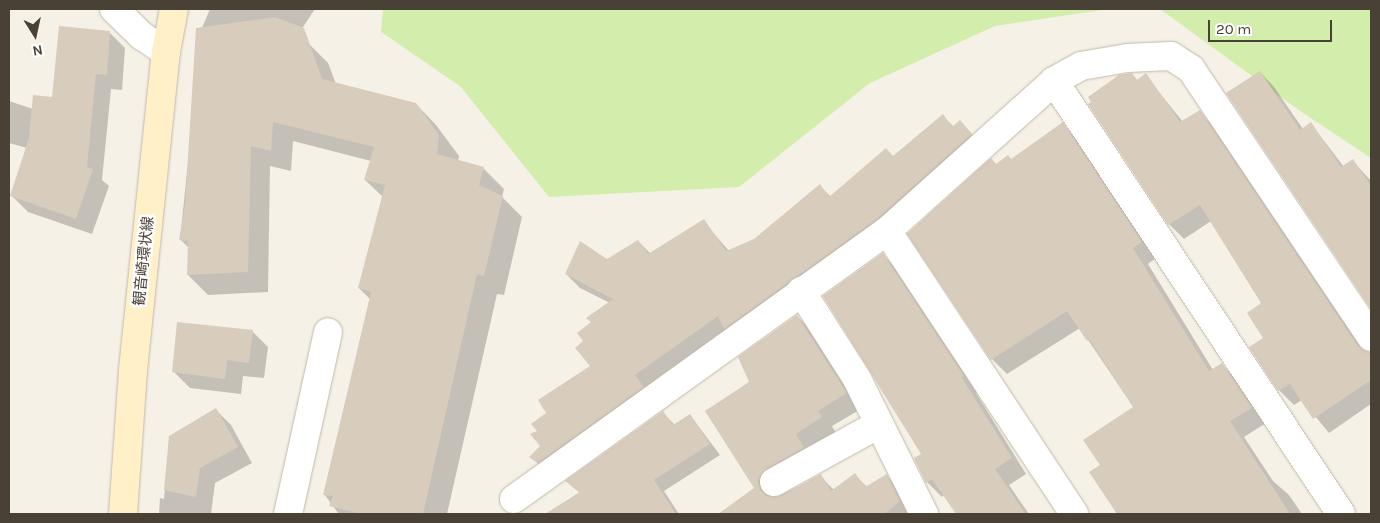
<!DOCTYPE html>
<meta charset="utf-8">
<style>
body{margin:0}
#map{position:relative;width:1380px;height:523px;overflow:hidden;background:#f5f1e7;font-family:Karla,"Noto Sans JP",sans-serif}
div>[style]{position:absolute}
.green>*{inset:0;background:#d2edac}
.shadow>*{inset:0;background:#0003}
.building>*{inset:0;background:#d8ccbc}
.roads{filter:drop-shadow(0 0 1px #c2b8a9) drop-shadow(0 0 1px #c2b8a9)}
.street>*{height:28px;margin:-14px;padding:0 14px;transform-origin:14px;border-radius:14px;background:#fff}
.secondary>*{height:28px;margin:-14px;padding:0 14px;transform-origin:14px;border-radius:14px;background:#fff0c8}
span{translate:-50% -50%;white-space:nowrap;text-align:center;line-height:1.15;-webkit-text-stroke:4.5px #fff;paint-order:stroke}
.street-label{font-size:15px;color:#494135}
.frame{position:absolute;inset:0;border:10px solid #494135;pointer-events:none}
.north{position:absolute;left:10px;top:10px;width:50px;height:50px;-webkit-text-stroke:4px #fff;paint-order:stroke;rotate:170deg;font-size:14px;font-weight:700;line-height:20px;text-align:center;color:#494135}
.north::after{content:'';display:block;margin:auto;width:18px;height:22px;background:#494135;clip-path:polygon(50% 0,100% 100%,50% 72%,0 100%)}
.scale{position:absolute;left:1208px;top:20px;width:124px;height:22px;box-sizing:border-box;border:2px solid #494135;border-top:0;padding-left:6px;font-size:15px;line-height:18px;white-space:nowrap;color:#494135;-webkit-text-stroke:4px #fff;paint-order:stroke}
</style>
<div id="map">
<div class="green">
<div style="clip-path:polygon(383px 9px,1109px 9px,995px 26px,870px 83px,739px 187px,549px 197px,460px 86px,381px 32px)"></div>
<div style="clip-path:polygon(1160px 9px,1371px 9px,1371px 158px,1300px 111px)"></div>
</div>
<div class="shadow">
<div style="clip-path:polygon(210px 9px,315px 9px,287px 51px,308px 43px,328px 63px,336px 84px,416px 104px,436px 125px,459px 156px,458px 161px,484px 169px,504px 189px,502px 197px,522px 217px,504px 295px,497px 294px,447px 514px,339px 514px,324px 494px,370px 299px,359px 288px,383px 197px,365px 180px,371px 161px,293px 141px,291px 171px,270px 166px,268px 292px,208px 295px,188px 275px,189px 248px,180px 239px,202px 28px)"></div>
<div style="clip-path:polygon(109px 32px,125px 48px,122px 90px,111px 89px,102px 180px,109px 186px,92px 234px,28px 212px,12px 196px,27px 148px,9px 143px,9px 101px,33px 109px,53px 98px)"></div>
<div style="clip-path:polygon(1260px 72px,1274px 87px,1303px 129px,1311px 124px,1344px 167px,1353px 161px,1371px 181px,1371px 307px,1228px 93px)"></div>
<div style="clip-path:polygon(1132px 75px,1138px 81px,1145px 75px,1183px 122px,1199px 112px,1214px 126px,1366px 352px,1371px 352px,1371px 404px,1329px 433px,1302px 400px,1294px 405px,1279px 390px,1251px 347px,1265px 338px,1263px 304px,1211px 221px,1184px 239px,1169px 224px,1090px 104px)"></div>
<div style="clip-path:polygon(943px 116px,954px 127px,960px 122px,985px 148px,545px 470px,531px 457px,542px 446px,547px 414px,592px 366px,585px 341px,592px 323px,610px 303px,580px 288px,566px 274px,607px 261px,638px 241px,651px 254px,703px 221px,729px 251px,754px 240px,820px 186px,831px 197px,894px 157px)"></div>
<div style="clip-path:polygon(1062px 124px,1077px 139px,1156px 258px,1148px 264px,1213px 370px,1222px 365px,1237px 380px,1266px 423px,1244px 437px,1273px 481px,1289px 495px,1302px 514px,1119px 514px,1091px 472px,1102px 466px,1134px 408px,1080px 328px,1007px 374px,992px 359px,997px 166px,1012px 160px)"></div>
<div style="clip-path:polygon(883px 255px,898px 270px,979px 392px,976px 393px,1026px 474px,1009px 485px,1029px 514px,957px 514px,944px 495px,942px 497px,927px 482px)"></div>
<div style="clip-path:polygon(797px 316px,812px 331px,861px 409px,832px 426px,836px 433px,776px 489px,775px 498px,820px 476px,834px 490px,855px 475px,867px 487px,886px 475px,901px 490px,913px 514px,720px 514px,756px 489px)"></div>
<div style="clip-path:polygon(252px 331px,268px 347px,264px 378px,243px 376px,241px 394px,190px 388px,174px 372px)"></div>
<div style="clip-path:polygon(216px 410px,231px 425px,252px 463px,215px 483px,211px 514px,159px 514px,160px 498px,164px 499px,170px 437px)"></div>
<div style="clip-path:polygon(663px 413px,675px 425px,690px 415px,720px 455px,664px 491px,679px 514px,550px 514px,580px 493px,567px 482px)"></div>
</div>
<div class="building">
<div style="clip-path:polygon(275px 17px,304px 28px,322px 79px,416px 103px,439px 135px,437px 154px,484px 167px,479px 185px,503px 196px,484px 276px,477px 274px,423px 514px,361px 514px,329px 506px,333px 496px,323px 495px,371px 292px,358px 288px,385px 185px,364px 180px,374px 147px,273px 122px,271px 151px,251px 146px,248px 272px,187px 275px,188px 241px,179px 240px,185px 205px,196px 28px)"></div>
<div style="clip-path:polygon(59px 26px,110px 31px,107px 75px,96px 74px,87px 167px,93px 169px,76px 219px,10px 196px,29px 138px,33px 95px,52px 97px)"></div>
<div style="clip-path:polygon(1260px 71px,1300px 130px,1311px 122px,1341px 167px,1353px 159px,1371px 186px,1371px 309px,1226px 93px)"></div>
<div style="clip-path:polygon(1132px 73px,1137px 80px,1146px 73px,1180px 122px,1200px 110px,1358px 346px,1371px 352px,1371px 380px,1313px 419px,1290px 384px,1278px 391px,1249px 347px,1263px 338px,1247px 313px,1261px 303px,1200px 205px,1168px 225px,1088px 104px,1091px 102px,1088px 97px,1119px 75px)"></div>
<div style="clip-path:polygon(943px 114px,952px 127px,960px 120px,972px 134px,877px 219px,724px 329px,718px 316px,635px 375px,644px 387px,538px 463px,529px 457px,540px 446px,530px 434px,537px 431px,531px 424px,546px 413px,538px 400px,590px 366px,575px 348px,583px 341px,577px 333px,591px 322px,586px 318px,613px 299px,565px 274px,580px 241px,607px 259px,638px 240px,648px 254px,704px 219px,726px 251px,754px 239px,820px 184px,829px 197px,886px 148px,893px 156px)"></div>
<div style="clip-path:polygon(1063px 122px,1142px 242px,1133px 248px,1209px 371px,1222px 363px,1252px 408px,1230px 421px,1290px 514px,1117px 514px,1089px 472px,1100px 465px,1083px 440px,1133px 407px,1089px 339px,1087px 341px,1067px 311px,991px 360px,907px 234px,991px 158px,996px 164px,1008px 155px,1011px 159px)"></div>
<div style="clip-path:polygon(883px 253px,964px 376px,962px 378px,1012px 458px,995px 469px,1026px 514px,956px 514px,932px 479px,926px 483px,914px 458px,921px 454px,823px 296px)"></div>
<div style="clip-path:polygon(797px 315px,847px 393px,818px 411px,822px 417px,796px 434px,804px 448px,766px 469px,758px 481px,760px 489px,766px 496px,781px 496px,821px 474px,831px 491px,855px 473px,865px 487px,887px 474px,900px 501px,885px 514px,718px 514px,754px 488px,705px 411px,749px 382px,738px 357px)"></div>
<div style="clip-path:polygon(177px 322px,253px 330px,249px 363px,227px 360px,225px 379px,172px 372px)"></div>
<div style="clip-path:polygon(216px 408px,238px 447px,200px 468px,196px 497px,164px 490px,169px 436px)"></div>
<div style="clip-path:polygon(663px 411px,673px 425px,690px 414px,710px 444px,654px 480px,676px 514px,545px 514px,580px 492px,565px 481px)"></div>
</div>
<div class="roads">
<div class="street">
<div style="left:114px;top:9px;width:39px;rotate:44deg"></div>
<div style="left:142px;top:36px;width:29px;rotate:34deg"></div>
<div style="left:1054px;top:81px;width:31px;rotate:-29deg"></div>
<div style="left:1081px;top:66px;width:47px;rotate:-9.9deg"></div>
<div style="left:1127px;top:58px;width:44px;rotate:-2.6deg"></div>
<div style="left:1171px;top:56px;width:24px;rotate:33deg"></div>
<div style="left:1191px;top:69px;width:323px;rotate:56.1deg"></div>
<div style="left:887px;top:231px;width:339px;rotate:56.5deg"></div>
<div style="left:801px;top:291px;width:104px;rotate:57.5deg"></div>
<div style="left:857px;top:379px;width:151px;rotate:63.6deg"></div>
<div style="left:774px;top:482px;width:120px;rotate:-28.9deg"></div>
<div style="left:514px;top:499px;width:459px;rotate:-35.7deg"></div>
<div style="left:887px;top:231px;width:224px;rotate:-41.9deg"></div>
<div style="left:1054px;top:81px;width:519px;rotate:56.46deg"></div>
<div style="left:288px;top:514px;width:186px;rotate:-77.6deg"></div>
</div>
<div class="secondary">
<div style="left:123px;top:514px;width:144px;rotate:-86deg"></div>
<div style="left:133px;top:370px;width:320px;rotate:-84.1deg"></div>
<div style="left:166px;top:52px;width:44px;rotate:-79.5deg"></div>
</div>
</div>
<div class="street-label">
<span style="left:144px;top:261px;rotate:-84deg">観音崎環状線</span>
</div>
<div class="frame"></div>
<div class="north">N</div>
<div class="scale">20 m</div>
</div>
